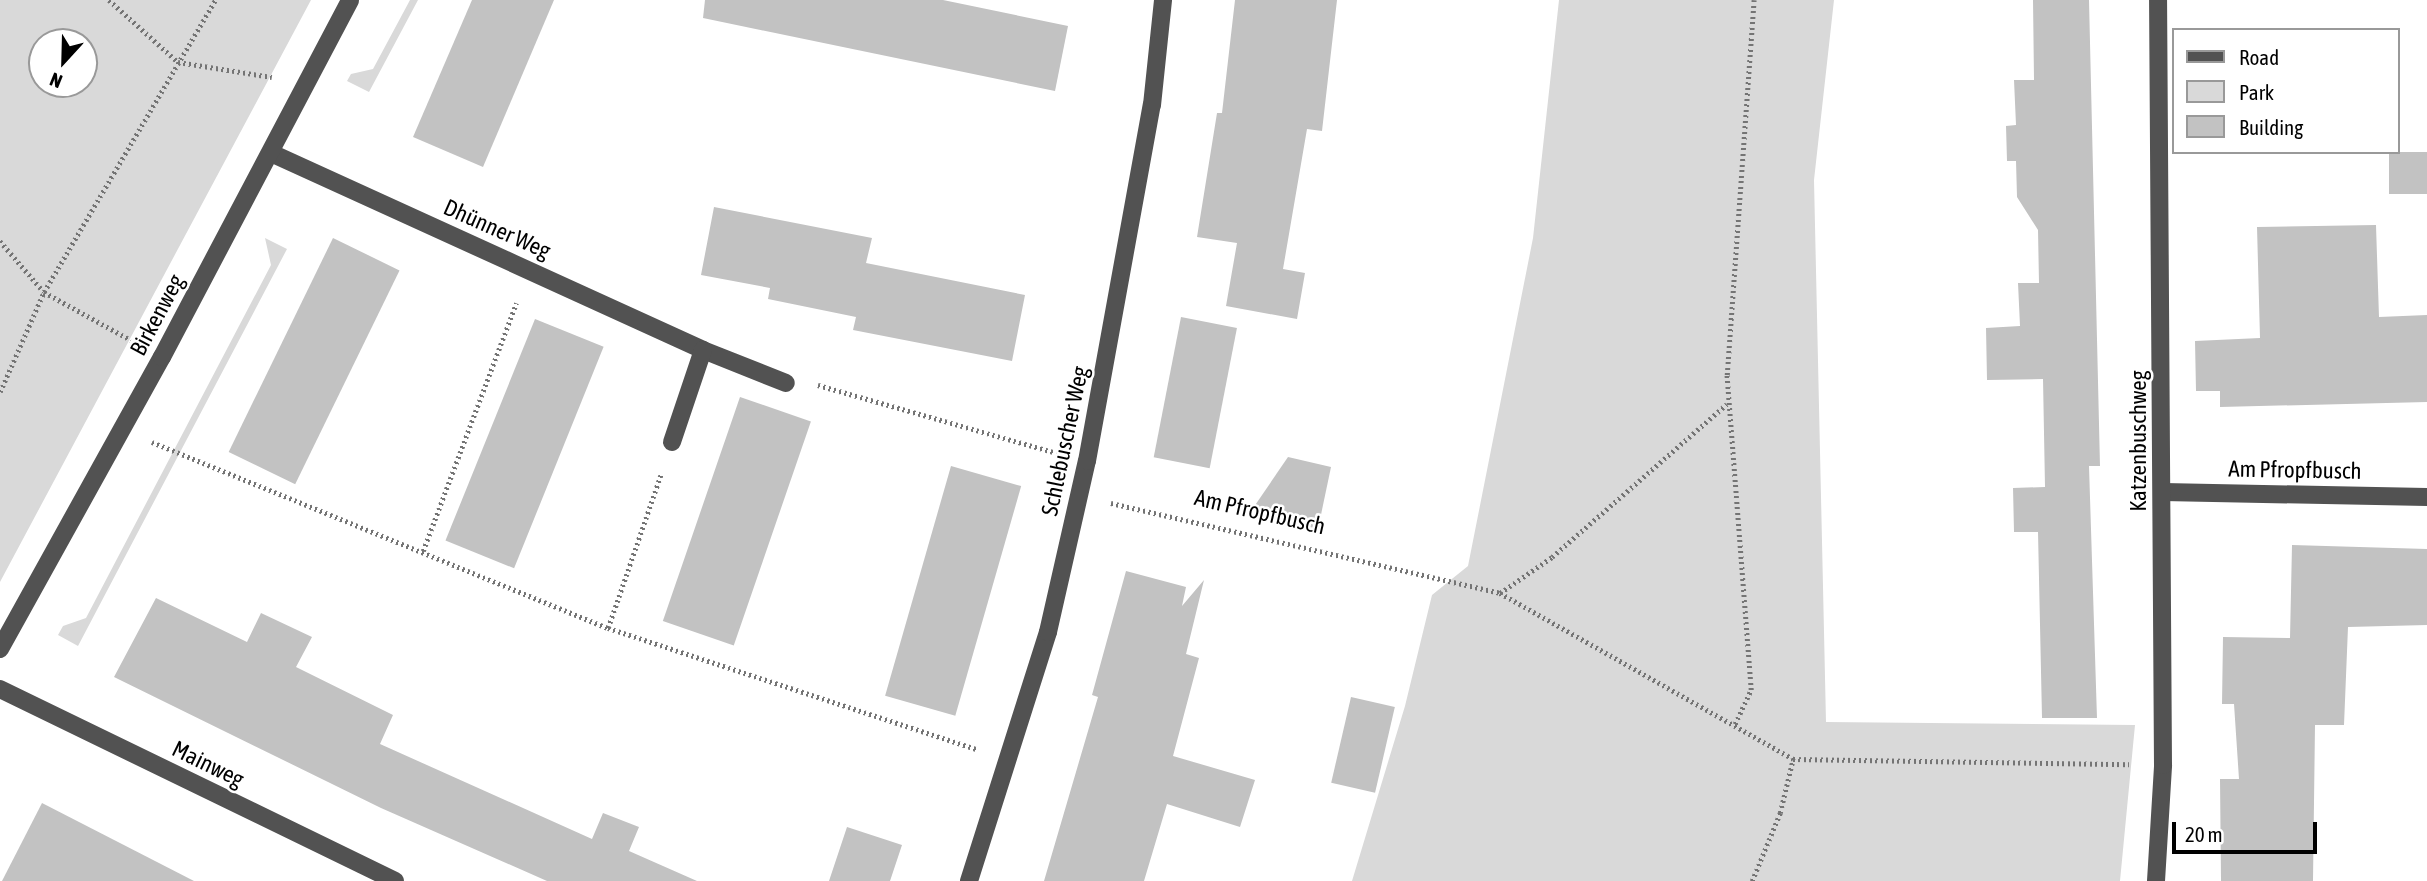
<!DOCTYPE html>
<meta charset="utf-8">
<style>
body{margin:0}
#map{position:relative;width:2427px;height:881px;overflow:hidden;background:#fff;font-family:"Asap Condensed",sans-serif}
div>[style]{position:absolute}
.green>*{inset:0;background:#d9d9d9}
.building>*{inset:0;background:#c2c2c2;transform-origin:0 0}
.path>*{height:4.5px;margin-top:-2.25px;transform-origin:0;background:repeating-linear-gradient(90deg,#747474 0 2px,transparent 0 5.5px)}
.minor>*{height:18px;margin:-9px;padding:0 9px;transform-origin:9px;border-radius:9px;background:#525252}
span{translate:-50% -50%;white-space:nowrap;text-align:center;line-height:1.15;-webkit-text-stroke:5px #fff;paint-order:stroke}
.street-label{font-size:23px;color:#000}
.legend{position:absolute;left:2172px;top:28px;width:228px;height:126px;box-sizing:border-box;background:#fff;border:2px solid #999;margin:0;padding:9px 12px;list-style:none;font-size:21px;color:#000}
.legend li{display:flex;align-items:center;gap:14px;height:35px}
.legend b{width:35px;border:2px solid #999}
.north{position:absolute;left:28px;top:28px;width:70px;height:70px;box-sizing:border-box;background:#fff;border:2px solid #999;border-radius:50%;rotate:202deg;font-size:19px;font-weight:700;line-height:28px;text-align:center;color:#000}
.north::after{content:'';display:block;margin:auto;width:24px;height:32px;background:#000;clip-path:polygon(50% 0,100% 100%,50% 72%,0 100%)}
.scale{position:absolute;left:2172px;top:822px;width:145px;height:32px;box-sizing:border-box;border:4px solid #000;border-top:0;padding-left:9px;font-size:21px;line-height:24px;white-space:nowrap;color:#000;-webkit-text-stroke:5px #fff;paint-order:stroke}
</style>
<div id="map">
<div class="green">
<div style="clip-path:polygon(evenodd,0 0,311px 0,0 582px,0 0,42px 42px,84px 42px,84px 84px,42px 84px,42px 42px)"></div>
<div style="clip-path:polygon(410px 0,418px 0,369px 92px,347px 81px,351px 74px,373px 69px)"></div>
<div style="clip-path:polygon(1559px 0,1834px 0,1814px 180px,1826px 722px,2135px 725px,2120px 881px,1352px 881px,1405px 706px,1432px 595px,1468px 566px,1533px 238px)"></div>
<div style="clip-path:polygon(265px 238px,287px 249px,78px 646px,58px 635px,63px 626px,86px 618px,271px 265px)"></div>
</div>
<div class="building">
<div style="clip-path:polygon(472px 0,554px 0,483px 167px,413px 137px)"></div>
<div style="clip-path:polygon(705px 0,943px 0,1068px 26px,1055px 91px,703px 18px)"></div>
<div style="clip-path:polygon(1235px 0,1337px 0,1322px 131px,1307px 129px,1283px 269px,1305px 273px,1297px 319px,1226px 306px,1237px 243px,1197px 237px,1217px 113px,1222px 113px)"></div>
<div style="clip-path:polygon(2033px 0,2089px 0,2100px 466px,2089px 466px,2097px 718px,2042px 718px,2038px 532px,2014px 532px,2013px 488px,2045px 487px,2043px 379px,1987px 380px,1986px 328px,2020px 326px,2018px 283px,2039px 283px,2038px 230px,2017px 197px,2016px 161px,2007px 161px,2006px 126px,2016px 125px,2014px 80px,2034px 80px)"></div>
<div style="left:2389px;top:152px;width:38px;height:42px"></div>
<div style="clip-path:polygon(714px 207px,872px 238px,866px 263px,1025px 295px,1012px 361px,853px 330px,856px 317px,768px 299px,770px 288px,701px 275px)"></div>
<div style="clip-path:polygon(2376px 225px,2379px 317px,2427px 315px,2427px 402px,2220px 407px,2220px 391px,2196px 391px,2195px 341px,2260px 338px,2257px 227px)"></div>
<div style="left:333px;top:238px;width:74px;height:238px;rotate:26deg"></div>
<div style="left:1181px;top:317px;width:57px;height:143px;rotate:11deg"></div>
<div style="left:535px;top:319px;width:74px;height:239px;rotate:22deg"></div>
<div style="left:740px;top:397px;width:75px;height:237px;rotate:19deg"></div>
<div style="clip-path:polygon(1288px 457px,1331px 467px,1318px 529px,1249px 514px)"></div>
<div style="left:951px;top:466px;width:73px;height:239px;rotate:16deg"></div>
<div style="clip-path:polygon(2292px 545px,2427px 549px,2427px 625px,2348px 627px,2344px 725px,2315px 725px,2313px 881px,2221px 881px,2220px 779px,2239px 779px,2234px 704px,2222px 704px,2223px 637px,2290px 638px)"></div>
<div style="clip-path:polygon(1126px 571px,1186px 587px,1182px 606px,1204px 580px,1186px 654px,1199px 658px,1173px 756px,1255px 780px,1240px 827px,1167px 804px,1144px 881px,1044px 881px,1098px 697px,1092px 695px)"></div>
<div style="clip-path:polygon(156px 598px,247px 642px,261px 613px,312px 637px,296px 667px,393px 715px,380px 744px,592px 839px,603px 813px,639px 827px,629px 851px,697px 881px,547px 881px,381px 808px,114px 677px)"></div>
<div style="left:1351px;top:697px;width:45px;height:88px;rotate:13deg"></div>
<div style="clip-path:polygon(42px 803px,194px 881px,2px 881px)"></div>
<div style="clip-path:polygon(847px 827px,902px 845px,890px 881px,829px 881px)"></div>
</div>
<div class="path">
<div style="left:109px;top:0;width:93px;rotate:41.9deg"></div>
<div style="left:178px;top:62px;width:95px;rotate:9.1deg"></div>
<div style="left:0;top:241px;width:67px;rotate:49.2deg"></div>
<div style="left:44px;top:292px;width:99px;rotate:28.9deg"></div>
<div style="left:818px;top:385px;width:248px;rotate:15.9deg"></div>
<div style="left:0;top:392px;width:109px;rotate:-66.3deg"></div>
<div style="left:44px;top:292px;width:338px;rotate:-59.6deg"></div>
<div style="left:152px;top:442px;width:492px;rotate:22.2deg"></div>
<div style="left:608px;top:628px;width:388px;rotate:18.2deg"></div>
<div style="left:1111px;top:503px;width:399px;rotate:13deg"></div>
<div style="left:1500px;top:593px;width:337px;rotate:29.5deg"></div>
<div style="left:1793px;top:759px;width:336px;rotate:0.9deg"></div>
<div style="left:423px;top:551px;width:265px;rotate:-69.4deg"></div>
<div style="left:1500px;top:593px;width:63px;rotate:-34.7deg"></div>
<div style="left:1552px;top:557px;width:232px;rotate:-41.2deg"></div>
<div style="left:608px;top:628px;width:163px;rotate:-71deg"></div>
<div style="left:1735px;top:724px;width:38px;rotate:-65deg"></div>
<div style="left:1751px;top:690px;width:316px;rotate:-94.4deg"></div>
<div style="left:1727px;top:375px;width:376px;rotate:-85.9deg"></div>
<div style="left:1752px;top:881px;width:74px;rotate:-67.6deg"></div>
<div style="left:1780px;top:813px;width:56px;rotate:-76.5deg"></div>
</div>
<div class="minor">
<div style="left:271px;top:153px;width:475px;rotate:24.5deg"></div>
<div style="left:703px;top:350px;width:89px;rotate:21.7deg"></div>
<div style="left:672px;top:442px;width:97px;rotate:-71.4deg"></div>
<div style="left:2163px;top:492px;width:264px;rotate:1.1deg"></div>
<div style="left:0;top:649px;width:334px;rotate:-61deg"></div>
<div style="left:162px;top:357px;width:403px;rotate:-62.2deg"></div>
<div style="left:0;top:689px;width:439px;rotate:25.9deg"></div>
<div style="left:969px;top:881px;width:261px;rotate:-72.4deg"></div>
<div style="left:1048px;top:632px;width:175px;rotate:-77.2deg"></div>
<div style="left:1087px;top:461px;width:362px;rotate:-79.7deg"></div>
<div style="left:1152px;top:105px;width:106px;rotate:-84deg"></div>
<div style="left:2156px;top:881px;width:116px;rotate:-86.5deg"></div>
<div style="left:2163px;top:765px;width:765px;rotate:-90.37deg"></div>
</div>
<div class="street-label">
<span style="left:497px;top:229px;rotate:24deg">Dhünner Weg</span>
<span style="left:157px;top:315px;rotate:-62deg">Birkenweg</span>
<span style="left:1065px;top:441px;rotate:-78deg">Schlebuscher Weg</span>
<span style="left:2138px;top:441px;rotate:-90deg">Katzenbuschweg</span>
<span style="left:2295px;top:470px;rotate:1deg">Am Pfropfbusch</span>
<span style="left:1260px;top:512px;rotate:13deg">Am Pfropfbusch</span>
<span style="left:208px;top:764px;rotate:26deg">Mainweg</span>
</div>
<ul class="legend">
<li><b style="height:9px;background:#525252"></b>Road</li>
<li><b style="height:19px;background:#d9d9d9"></b>Park</li>
<li><b style="height:19px;background:#c2c2c2"></b>Building</li>
</ul>
<div class="north">N</div>
<div class="scale">20 m</div>
</div>
